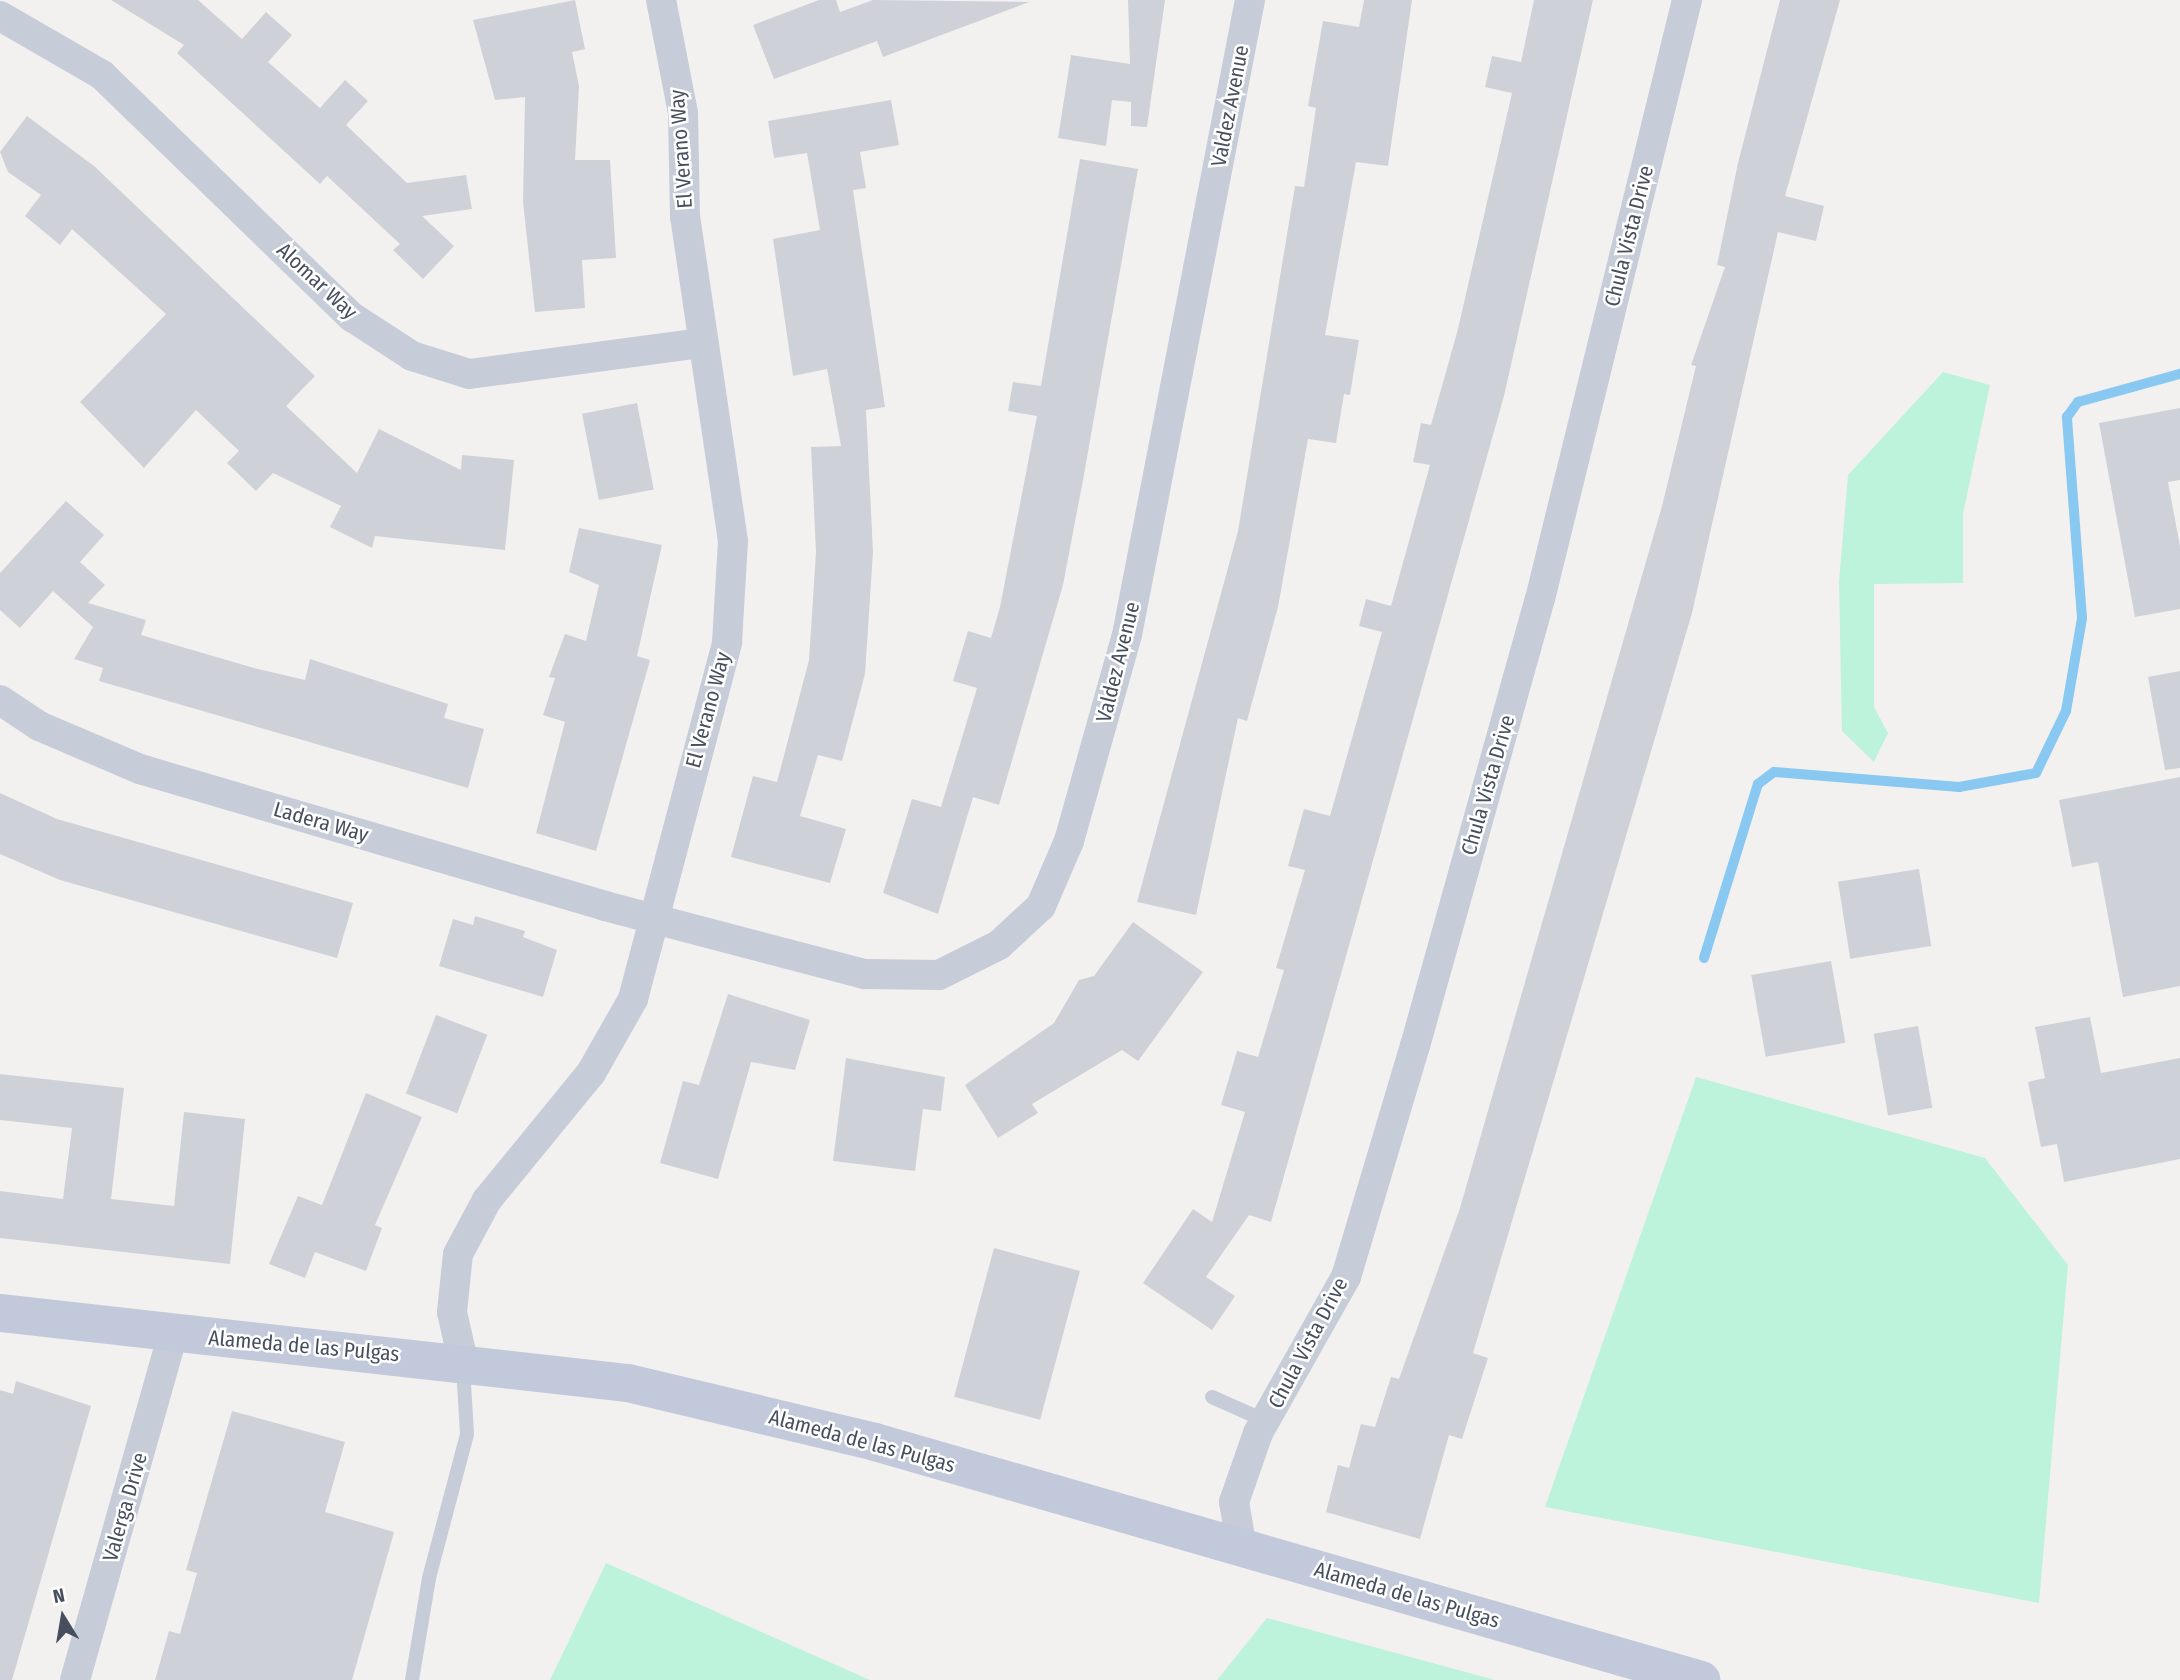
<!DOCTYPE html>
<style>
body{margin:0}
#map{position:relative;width:2180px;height:1680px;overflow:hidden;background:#f3f1f0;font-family:"Fira Sans Condensed",sans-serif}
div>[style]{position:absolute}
.green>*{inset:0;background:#bdf2db}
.stream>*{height:10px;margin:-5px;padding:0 5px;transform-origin:5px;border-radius:5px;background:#88c8f1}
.building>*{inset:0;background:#cfd1d8;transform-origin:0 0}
.lane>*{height:14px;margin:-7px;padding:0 7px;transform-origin:7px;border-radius:7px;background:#c6ccd8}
.street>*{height:30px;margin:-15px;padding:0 15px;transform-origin:15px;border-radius:15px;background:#c6ccd8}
.secondary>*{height:38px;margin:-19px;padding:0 19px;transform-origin:19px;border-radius:19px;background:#c2c9da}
span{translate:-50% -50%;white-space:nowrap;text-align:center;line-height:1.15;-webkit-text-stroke:5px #fff;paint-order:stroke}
.street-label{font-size:21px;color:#474f5f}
.north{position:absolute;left:28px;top:1582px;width:70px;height:70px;-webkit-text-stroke:5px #fff;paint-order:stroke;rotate:349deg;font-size:19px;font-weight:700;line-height:28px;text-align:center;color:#474f5f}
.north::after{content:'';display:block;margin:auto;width:24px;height:32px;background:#474f5f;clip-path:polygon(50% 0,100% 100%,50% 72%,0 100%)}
</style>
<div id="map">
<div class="green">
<div style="clip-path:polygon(1943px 372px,1990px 385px,1963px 514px,1963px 583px,1874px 584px,1874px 707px,1888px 733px,1874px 762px,1842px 731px,1839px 582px,1848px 475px)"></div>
<div style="clip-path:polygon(1696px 1077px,1985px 1158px,2068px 1265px,2039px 1603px,1545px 1507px)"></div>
<div style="clip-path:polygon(606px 1563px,870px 1680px,550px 1680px)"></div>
<div style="clip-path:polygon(1267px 1618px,1495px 1680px,1217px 1680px)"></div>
</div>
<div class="stream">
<div style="left:1704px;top:958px;width:182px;rotate:-72.8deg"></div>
<div style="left:1758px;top:784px;width:20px;rotate:-37deg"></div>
<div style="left:1774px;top:772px;width:186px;rotate:4.6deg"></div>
<div style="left:1959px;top:787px;width:78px;rotate:-10.3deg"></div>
<div style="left:2036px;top:773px;width:69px;rotate:-64.2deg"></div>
<div style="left:2066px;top:711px;width:94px;rotate:-80.2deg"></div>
<div style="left:2082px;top:618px;width:202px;rotate:-94.3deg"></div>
<div style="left:2067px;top:417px;width:19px;rotate:-54deg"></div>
<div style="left:2078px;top:402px;width:106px;rotate:-15.4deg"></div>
</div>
<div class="building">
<div style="clip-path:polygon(111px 0,198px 0,242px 39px,266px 12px,292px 35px,268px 62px,320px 108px,345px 80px,368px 101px,346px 125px,407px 183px,466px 175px,472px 209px,422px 216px,454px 246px,423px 279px,393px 250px,400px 244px,327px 176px,320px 184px,177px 53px,184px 45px)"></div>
<div style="clip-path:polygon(575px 0,585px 49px,572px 52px,579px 86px,575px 160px,610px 160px,616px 258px,582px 260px,585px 308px,535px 312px,523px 202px,525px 97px,495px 100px,473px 20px)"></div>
<div style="clip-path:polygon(819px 0,836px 0,840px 12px,873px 0,1029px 2px,883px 57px,877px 41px,774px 79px,753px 25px)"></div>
<div style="clip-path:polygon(1128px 0,1165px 0,1147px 127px,1131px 126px,1131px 102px,1112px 100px,1106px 146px,1058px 138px,1071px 55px,1130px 64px)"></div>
<div style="clip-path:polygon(1364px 0,1412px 0,1388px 166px,1356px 162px,1325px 335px,1359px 340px,1350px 395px,1344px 394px,1336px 443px,1308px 439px,1278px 607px,1247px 721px,1238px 718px,1196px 915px,1137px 902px,1238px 531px,1295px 186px,1304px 187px,1316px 108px,1308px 106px,1323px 21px,1359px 27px)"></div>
<div style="clip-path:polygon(1534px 0,1593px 0,1504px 396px,1271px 1222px,1249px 1215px,1206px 1277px,1235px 1296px,1212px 1330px,1143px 1283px,1193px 1209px,1212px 1222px,1245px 1112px,1221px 1105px,1237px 1051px,1258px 1057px,1284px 970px,1276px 968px,1305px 870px,1288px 866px,1304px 809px,1330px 816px,1382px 632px,1359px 626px,1366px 599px,1391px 606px,1430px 465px,1413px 462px,1421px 423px,1431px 425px,1458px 329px,1512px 93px,1485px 87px,1492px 56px,1521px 62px)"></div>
<div style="clip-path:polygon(1780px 0,1840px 0,1785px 196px,1824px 206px,1816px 241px,1778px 232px,1692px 613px,1473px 1353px,1488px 1358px,1462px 1439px,1449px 1435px,1420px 1539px,1326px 1512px,1338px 1465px,1349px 1468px,1361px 1424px,1375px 1427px,1391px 1377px,1399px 1379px,1460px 1208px,1662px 506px,1696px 366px,1691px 365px,1725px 267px,1717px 265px,1738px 163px)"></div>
<div style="clip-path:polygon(891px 100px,899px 145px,860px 152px,866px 188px,853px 190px,885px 407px,866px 410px,873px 552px,865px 674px,842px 761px,818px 755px,800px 816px,846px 829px,830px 883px,731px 857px,753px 776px,777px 782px,809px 660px,816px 552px,811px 447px,841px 446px,827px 369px,793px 376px,773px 239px,820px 230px,807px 153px,774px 158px,768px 121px)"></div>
<div style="clip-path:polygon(27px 116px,94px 166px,315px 376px,286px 406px,357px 473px,379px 429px,461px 470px,462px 455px,514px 460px,505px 550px,375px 536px,372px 548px,330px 527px,341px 506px,273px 473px,256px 491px,227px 463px,239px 451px,196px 410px,144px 468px,80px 402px,166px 314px,72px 229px,60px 245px,25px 216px,41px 195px,8px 172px,0 152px)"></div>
<div style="clip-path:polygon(1080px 159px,1138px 169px,1083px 480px,1063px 585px,999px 805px,973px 797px,938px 914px,883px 893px,912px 799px,941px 807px,977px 688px,953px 681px,968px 631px,991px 638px,1000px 607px,1037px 416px,1008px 411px,1013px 382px,1041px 386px)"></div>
<div style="left:637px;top:403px;width:88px;height:56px;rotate:79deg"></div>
<div style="clip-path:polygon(2180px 408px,2180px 480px,2168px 482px,2180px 546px,2180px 609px,2135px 617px,2099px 423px)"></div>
<div style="clip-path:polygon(66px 501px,104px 535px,80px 562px,105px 585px,88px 603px,146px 620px,141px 635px,254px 668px,305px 680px,310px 659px,448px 704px,444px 718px,484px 729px,468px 788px,99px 681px,103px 668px,74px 659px,93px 627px,53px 591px,20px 628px,0 610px,0 573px)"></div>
<div style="clip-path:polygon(579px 528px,662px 545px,637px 656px,650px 660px,596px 851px,536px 833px,565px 722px,543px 715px,555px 678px,549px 677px,565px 634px,586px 641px,599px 585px,569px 572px)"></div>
<div style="clip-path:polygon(2180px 671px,2180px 768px,2165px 770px,2148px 677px)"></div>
<div style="clip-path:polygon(2180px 777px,2180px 986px,2123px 997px,2098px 862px,2072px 867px,2059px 800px)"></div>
<div style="clip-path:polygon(0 793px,57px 819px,353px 903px,337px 958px,60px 880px,0 854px)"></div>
<div style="left:1919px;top:869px;width:78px;height:82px;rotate:81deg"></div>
<div style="clip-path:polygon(475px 916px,525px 931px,523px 937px,557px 950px,543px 997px,439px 966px,453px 919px,473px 925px)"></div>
<div style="clip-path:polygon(1133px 922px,1203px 972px,1138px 1061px,1122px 1050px,1032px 1104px,1038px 1113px,998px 1138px,965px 1085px,1054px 1023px,1079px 980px,1094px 976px)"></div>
<div style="left:1831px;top:961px;width:83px;height:81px;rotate:80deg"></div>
<div style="clip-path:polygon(728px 994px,810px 1020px,795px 1070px,751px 1062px,718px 1179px,660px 1163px,683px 1081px,699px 1085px)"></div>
<div style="left:436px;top:1015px;width:55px;height:84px;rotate:21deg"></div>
<div style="clip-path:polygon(2090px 1017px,2101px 1073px,2180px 1058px,2180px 1159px,2064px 1182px,2057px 1144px,2041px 1147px,2028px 1082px,2045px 1078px,2035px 1027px)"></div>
<div style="left:1918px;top:1026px;width:83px;height:45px;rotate:80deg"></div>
<div style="clip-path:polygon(846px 1058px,945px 1077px,941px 1111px,923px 1109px,915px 1171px,833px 1161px)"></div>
<div style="clip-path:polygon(0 1074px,124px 1088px,111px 1199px,174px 1206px,184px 1112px,245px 1119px,230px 1264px,0 1238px,0 1191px,63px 1199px,72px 1128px,0 1120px)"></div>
<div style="clip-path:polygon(366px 1093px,422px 1117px,375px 1225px,382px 1228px,366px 1271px,315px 1252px,305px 1278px,269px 1264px,298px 1196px,322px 1205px)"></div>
<div style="left:994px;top:1248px;width:89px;height:154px;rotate:15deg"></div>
<div style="clip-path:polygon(16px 1381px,91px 1406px,12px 1680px,0 1680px,0 1390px,13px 1394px)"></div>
<div style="clip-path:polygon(232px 1411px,345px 1442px,325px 1512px,394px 1532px,352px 1680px,155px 1680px,169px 1631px,180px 1634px,197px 1573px,186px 1570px)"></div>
</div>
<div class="lane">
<div style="left:1212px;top:1397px;width:59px;rotate:24deg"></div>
<div style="left:412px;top:1680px;width:103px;rotate:-80.5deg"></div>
<div style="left:429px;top:1578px;width:149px;rotate:-75.2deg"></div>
<div style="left:467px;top:1434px;width:68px;rotate:-93.4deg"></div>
</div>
<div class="street">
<div style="left:0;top:16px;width:118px;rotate:30deg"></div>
<div style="left:102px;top:75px;width:348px;rotate:44.1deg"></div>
<div style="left:352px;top:317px;width:72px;rotate:33deg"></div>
<div style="left:412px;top:356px;width:60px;rotate:17.5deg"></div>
<div style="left:469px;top:374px;width:235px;rotate:-7.6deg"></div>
<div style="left:0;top:700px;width:47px;rotate:33.7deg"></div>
<div style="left:39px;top:726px;width:110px;rotate:23.1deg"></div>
<div style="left:140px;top:769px;width:485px;rotate:16.4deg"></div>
<div style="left:605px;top:906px;width:269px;rotate:14.7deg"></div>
<div style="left:865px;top:974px;width:74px;rotate:0.8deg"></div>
<div style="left:939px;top:975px;width:67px;rotate:-26.6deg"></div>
<div style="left:999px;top:945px;width:57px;rotate:-42.9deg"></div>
<div style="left:1041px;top:906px;width:71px;rotate:-66.7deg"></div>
<div style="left:1069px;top:841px;width:214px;rotate:-74.3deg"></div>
<div style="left:1127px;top:635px;width:647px;rotate:-79.04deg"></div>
<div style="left:463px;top:1361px;width:50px;rotate:-102.7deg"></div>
<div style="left:452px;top:1312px;width:58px;rotate:-84.1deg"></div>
<div style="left:458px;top:1254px;width:61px;rotate:-61.8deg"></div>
<div style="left:487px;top:1200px;width:164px;rotate:-50.7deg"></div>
<div style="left:591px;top:1073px;width:85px;rotate:-60.4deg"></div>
<div style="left:633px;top:999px;width:369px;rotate:-75.2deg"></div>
<div style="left:727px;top:642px;width:101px;rotate:-86.6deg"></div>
<div style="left:733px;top:541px;width:328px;rotate:-98.4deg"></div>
<div style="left:685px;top:217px;width:104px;rotate:-91.1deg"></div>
<div style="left:683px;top:113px;width:115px;rotate:-101deg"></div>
<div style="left:1242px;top:1548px;width:47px;rotate:-99.9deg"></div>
<div style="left:1234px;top:1502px;width:73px;rotate:-70.8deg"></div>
<div style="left:1258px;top:1433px;width:179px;rotate:-60.6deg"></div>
<div style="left:1346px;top:1277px;width:241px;rotate:-73.4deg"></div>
<div style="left:1415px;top:1046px;width:464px;rotate:-74.4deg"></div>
<div style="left:1540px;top:599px;width:617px;rotate:-76.21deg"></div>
<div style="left:75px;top:1680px;width:360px;rotate:-74.2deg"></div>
</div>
<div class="secondary">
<div style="left:0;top:1313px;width:632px;rotate:6.36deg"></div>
<div style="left:628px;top:1383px;width:254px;rotate:13.4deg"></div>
<div style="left:875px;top:1442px;width:860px;rotate:16.07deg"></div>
</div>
<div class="street-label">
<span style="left:1230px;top:106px;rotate:-79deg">Valdez Avenue</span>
<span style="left:681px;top:149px;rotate:-94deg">El Verano Way</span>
<span style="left:1629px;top:236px;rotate:-76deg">Chula Vista Drive</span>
<span style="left:317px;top:281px;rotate:43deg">Alomar Way</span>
<span style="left:1118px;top:662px;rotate:-76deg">Valdez Avenue</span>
<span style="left:708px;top:710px;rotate:-75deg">El Verano Way</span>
<span style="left:1488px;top:785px;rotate:-74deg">Chula Vista Drive</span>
<span style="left:321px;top:822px;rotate:16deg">Ladera Way</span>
<span style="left:1308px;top:1343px;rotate:-62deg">Chula Vista Drive</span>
<span style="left:304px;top:1346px;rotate:5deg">Alameda de las Pulgas</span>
<span style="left:862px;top:1441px;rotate:15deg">Alameda de las Pulgas</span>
<span style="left:125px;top:1507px;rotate:-74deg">Valerga Drive</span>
<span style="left:1407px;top:1595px;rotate:16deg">Alameda de las Pulgas</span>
</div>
<div class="north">N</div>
</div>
